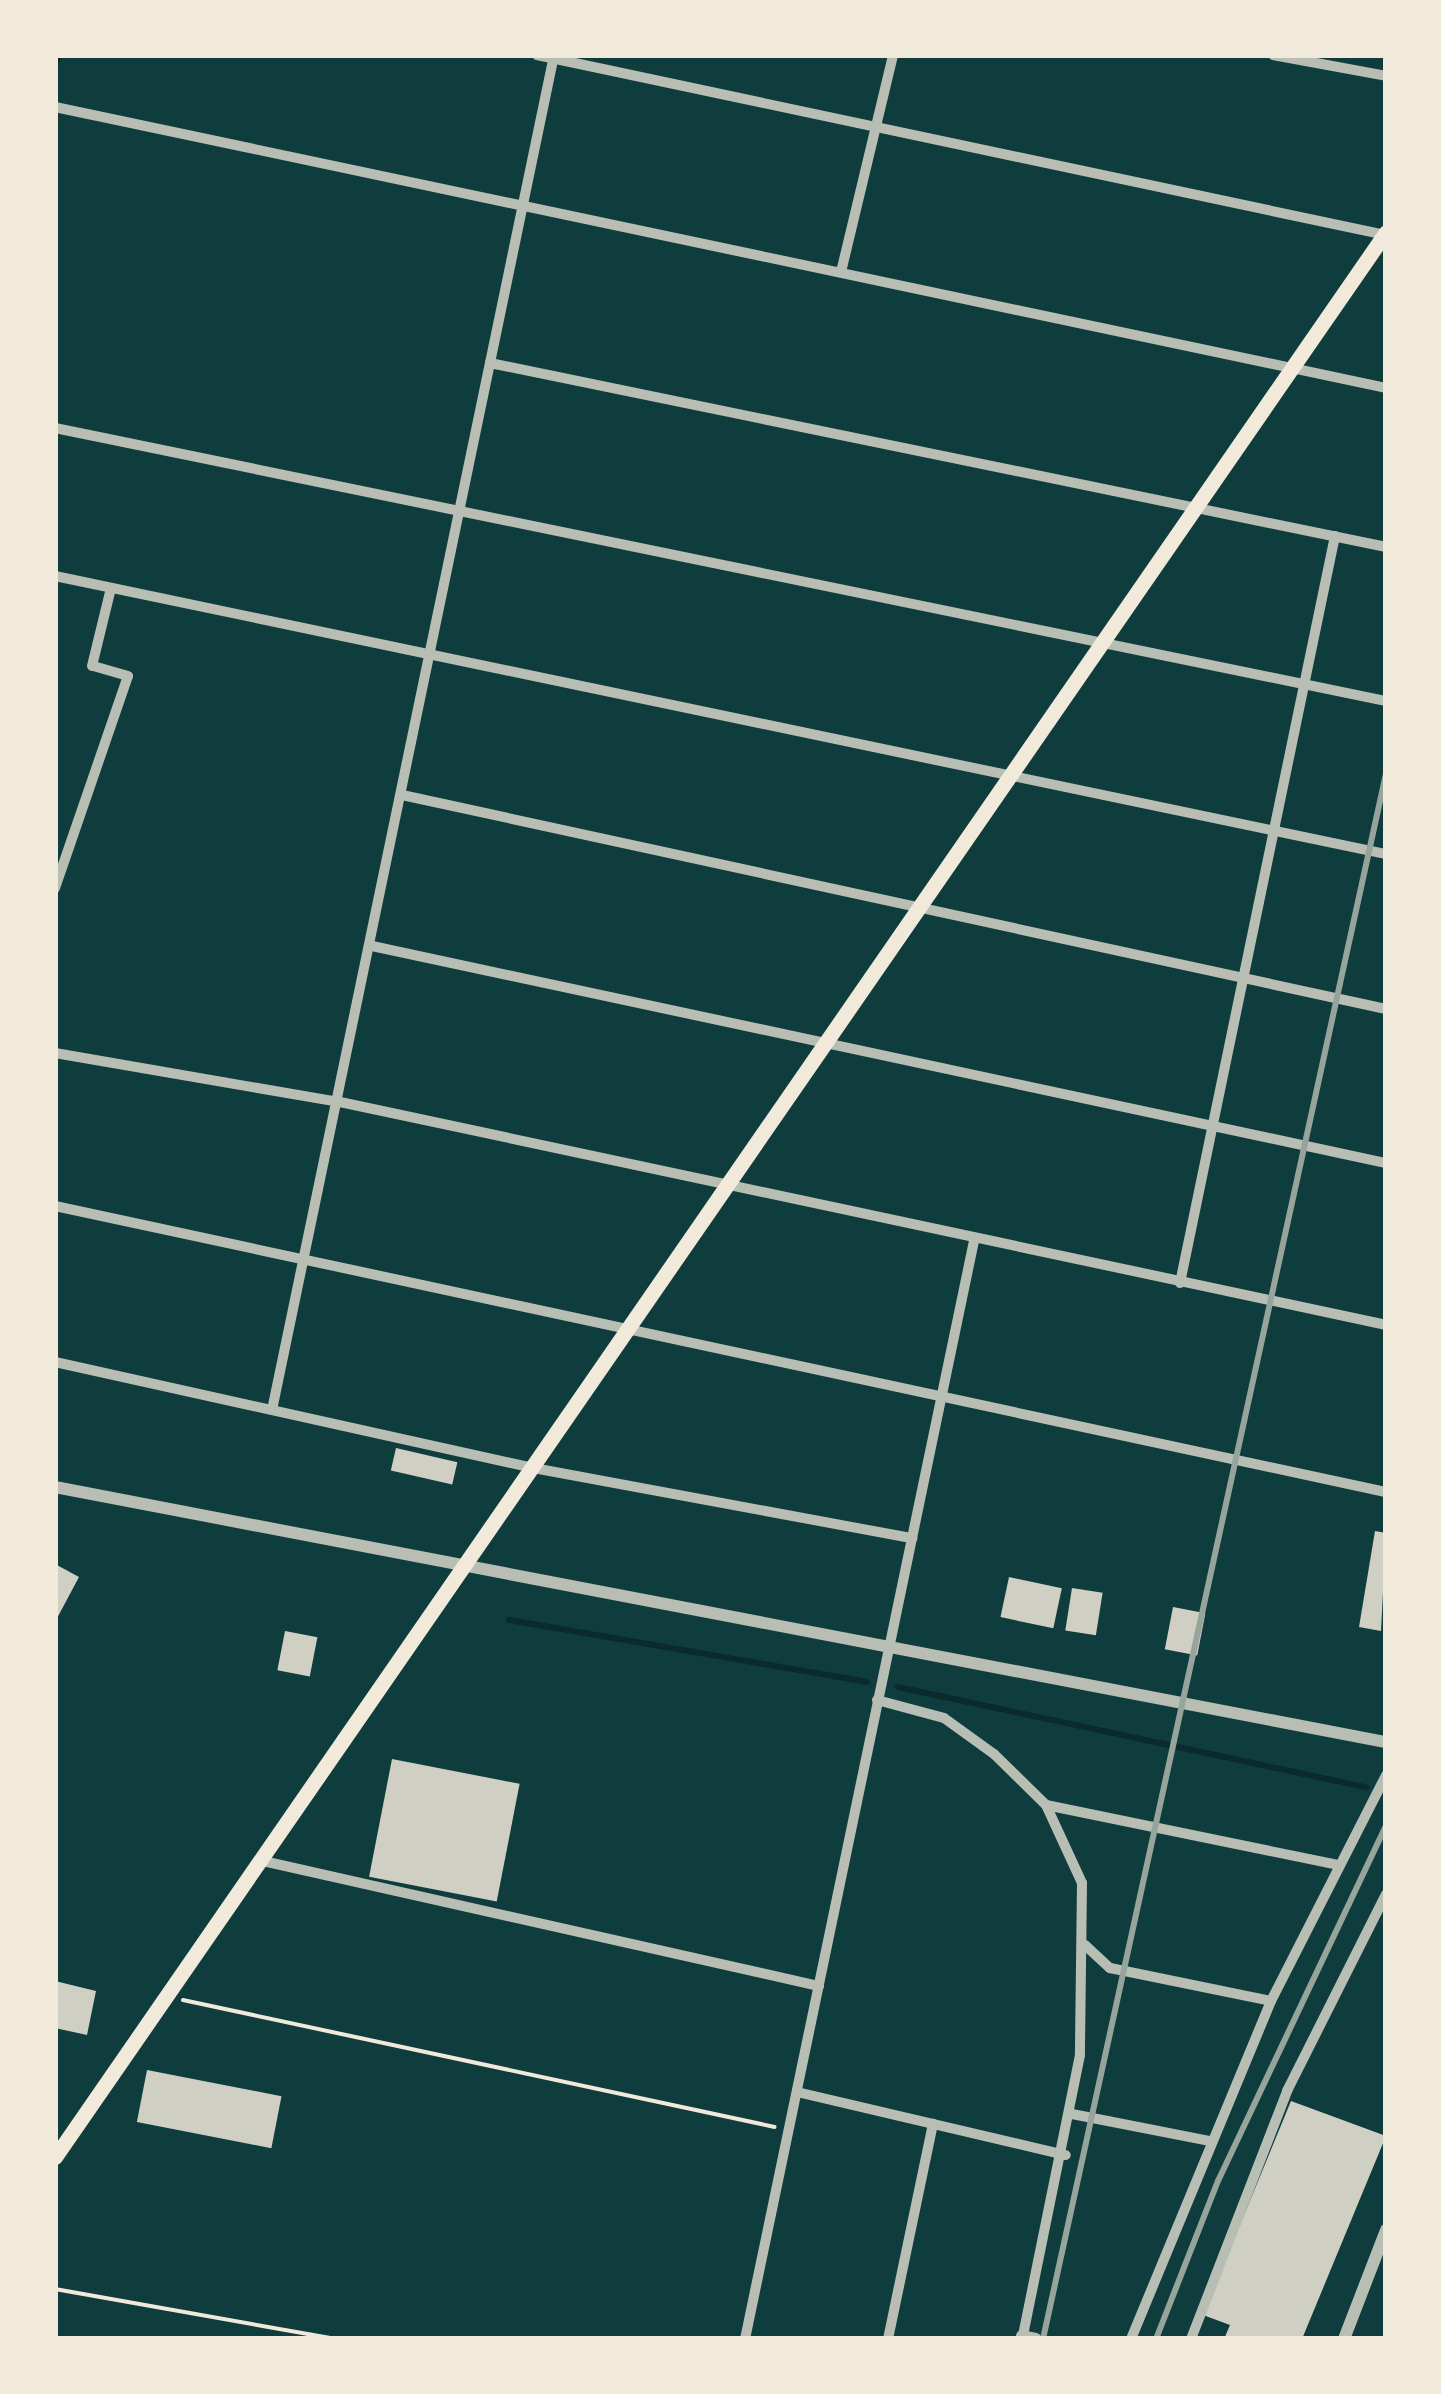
<!DOCTYPE html>
<style>
body{margin:0}
#map{position:relative;width:1441px;height:2394px;overflow:hidden;background:#0f3d3e;font-family:"Golos Text",sans-serif}
div>[style]{position:absolute}
.stream>*{height:6px;margin:-3px;padding:0 3px;transform-origin:3px;border-radius:3px;background:#0a2a2b}
.building>*{inset:0;background:#cfcfc3;transform-origin:0 0}
.path>*{height:4px;margin:-2px;padding:0 2px;transform-origin:2px;border-radius:2px;background:#f1e9da}
.minor>*{height:10px;margin:-5px;padding:0 5px;transform-origin:5px;border-radius:5px;background:#b8beb3}
.tertiary>*{height:12px;margin:-6px;padding:0 6px;transform-origin:6px;border-radius:6px;background:#b8beb3}
.trunk>*{height:15px;margin:-7.5px;padding:0 7.5px;transform-origin:7.5px;border-radius:7.5px;background:#f1e9da}
.rail>*{height:6px;margin:-3px;padding:0 3px;transform-origin:3px;border-radius:3px;background:#97a49c}
span{translate:-50% -50%;white-space:nowrap;text-align:center;line-height:1.15;-webkit-text-stroke:10px #f1e9da;paint-order:stroke}
.frame{position:absolute;inset:0;border:58px solid #f1e9da;pointer-events:none}
</style>
<div id="map">
<div class="stream">
<div style="left:55px;top:64px;width:10px;rotate:-66deg"></div>
<div style="left:509px;top:1620px;width:363px;rotate:9.8deg"></div>
<div style="left:898px;top:1687px;width:479px;rotate:12.1deg"></div>
</div>
<div class="building">
<div style="left:396px;top:1448px;width:63px;height:23px;rotate:13deg"></div>
<div style="clip-path:polygon(1375px 1531px,1386px 1533px,1381px 1631px,1359px 1627px)"></div>
<div style="clip-path:polygon(55px 1564px,79px 1577px,55px 1622px)"></div>
<div style="left:1009px;top:1577px;width:54px;height:41px;rotate:12deg"></div>
<div style="left:1072px;top:1588px;width:31px;height:43px;rotate:9deg"></div>
<div style="left:1173px;top:1607px;width:33px;height:43px;rotate:11deg"></div>
<div style="left:285px;top:1631px;width:33px;height:40px;rotate:11deg"></div>
<div style="left:392px;top:1759px;width:130px;height:120px;rotate:11deg"></div>
<div style="clip-path:polygon(55px 1981px,96px 1991px,87px 2035px,55px 2028px)"></div>
<div style="left:147px;top:2070px;width:137px;height:53px;rotate:11deg"></div>
<div style="clip-path:polygon(1291px 2101px,1386px 2136px,1302px 2339px,1224px 2339px,1230px 2325px,1203px 2315px)"></div>
</div>
<div class="path">
<div style="left:183px;top:2000px;width:605px;rotate:12.11deg"></div>
<div style="left:55px;top:2289px;width:284px;rotate:10.1deg"></div>
</div>
<div class="minor">
<div style="left:537px;top:55px;width:867px;rotate:11.98deg"></div>
<div style="left:1273px;top:55px;width:115px;rotate:10.5deg"></div>
<div style="left:55px;top:107px;width:1360px;rotate:11.92deg"></div>
<div style="left:841px;top:272px;width:223px;rotate:-76.5deg"></div>
<div style="left:490px;top:363px;width:915px;rotate:11.6deg"></div>
<div style="left:55px;top:428px;width:1359px;rotate:11.59deg"></div>
<div style="left:55px;top:576px;width:1360px;rotate:11.8deg"></div>
<div style="left:402px;top:795px;width:1007px;rotate:12.27deg"></div>
<div style="left:55px;top:888px;width:224px;rotate:-71deg"></div>
<div style="left:128px;top:676px;width:37px;rotate:-164deg"></div>
<div style="left:92px;top:666px;width:80px;rotate:-76.3deg"></div>
<div style="left:372px;top:946px;width:1037px;rotate:12.08deg"></div>
<div style="left:55px;top:1053px;width:289px;rotate:9.8deg"></div>
<div style="left:340px;top:1102px;width:1070px;rotate:12.03deg"></div>
<div style="left:55px;top:1206px;width:1361px;rotate:12.13deg"></div>
<div style="left:1180px;top:1283px;width:763px;rotate:-78.28deg"></div>
<div style="left:55px;top:1362px;width:485px;rotate:12.5deg"></div>
<div style="left:528px;top:1467px;width:391px;rotate:10.5deg"></div>
<div style="left:272px;top:1410px;width:1384px;rotate:-78.24deg"></div>
<div style="left:877px;top:1700px;width:69px;rotate:15deg"></div>
<div style="left:944px;top:1718px;width:62px;rotate:35.8deg"></div>
<div style="left:994px;top:1754px;width:73px;rotate:44.4deg"></div>
<div style="left:1046px;top:1805px;width:86px;rotate:65.2deg"></div>
<div style="left:1082px;top:1883px;width:172px;rotate:90.7deg"></div>
<div style="left:1080px;top:2055px;width:290px;rotate:101.5deg"></div>
<div style="left:1046px;top:1805px;width:298px;rotate:11.6deg"></div>
<div style="left:263px;top:1861px;width:570px;rotate:12.67deg"></div>
<div style="left:1085px;top:1945px;width:34px;rotate:43deg"></div>
<div style="left:1110px;top:1968px;width:164px;rotate:11.6deg"></div>
<div style="left:797px;top:2092px;width:276px;rotate:13.2deg"></div>
<div style="left:1072px;top:2114px;width:141px;rotate:11.1deg"></div>
<div style="left:745px;top:2339px;width:1122px;rotate:-78.22deg"></div>
<div style="left:888px;top:2339px;width:220px;rotate:-78.2deg"></div>
<div style="left:1131px;top:2339px;width:366px;rotate:-67.5deg"></div>
<div style="left:1271px;top:2001px;width:254px;rotate:-63deg"></div>
<div style="left:1191px;top:2339px;width:266px;rotate:-68.8deg"></div>
<div style="left:1287px;top:2091px;width:220px;rotate:-63.3deg"></div>
</div>
<div class="tertiary">
<div style="left:55px;top:1487px;width:1355px;rotate:10.85deg"></div>
<div style="left:1022px;top:2336px;width:14px;rotate:12deg"></div>
<div style="left:1344px;top:2339px;width:117px;rotate:-68.9deg"></div>
</div>
<div class="trunk">
<div style="left:55px;top:2157px;width:2340px;rotate:-55.34deg"></div>
</div>
<div class="rail">
<div style="left:1043px;top:2339px;width:1602px;rotate:-77.64deg"></div>
<div style="left:1156px;top:2339px;width:170px;rotate:-68.6deg"></div>
<div style="left:1218px;top:2181px;width:393px;rotate:-64.7deg"></div>
</div>
<div class="frame"></div>
</div>
